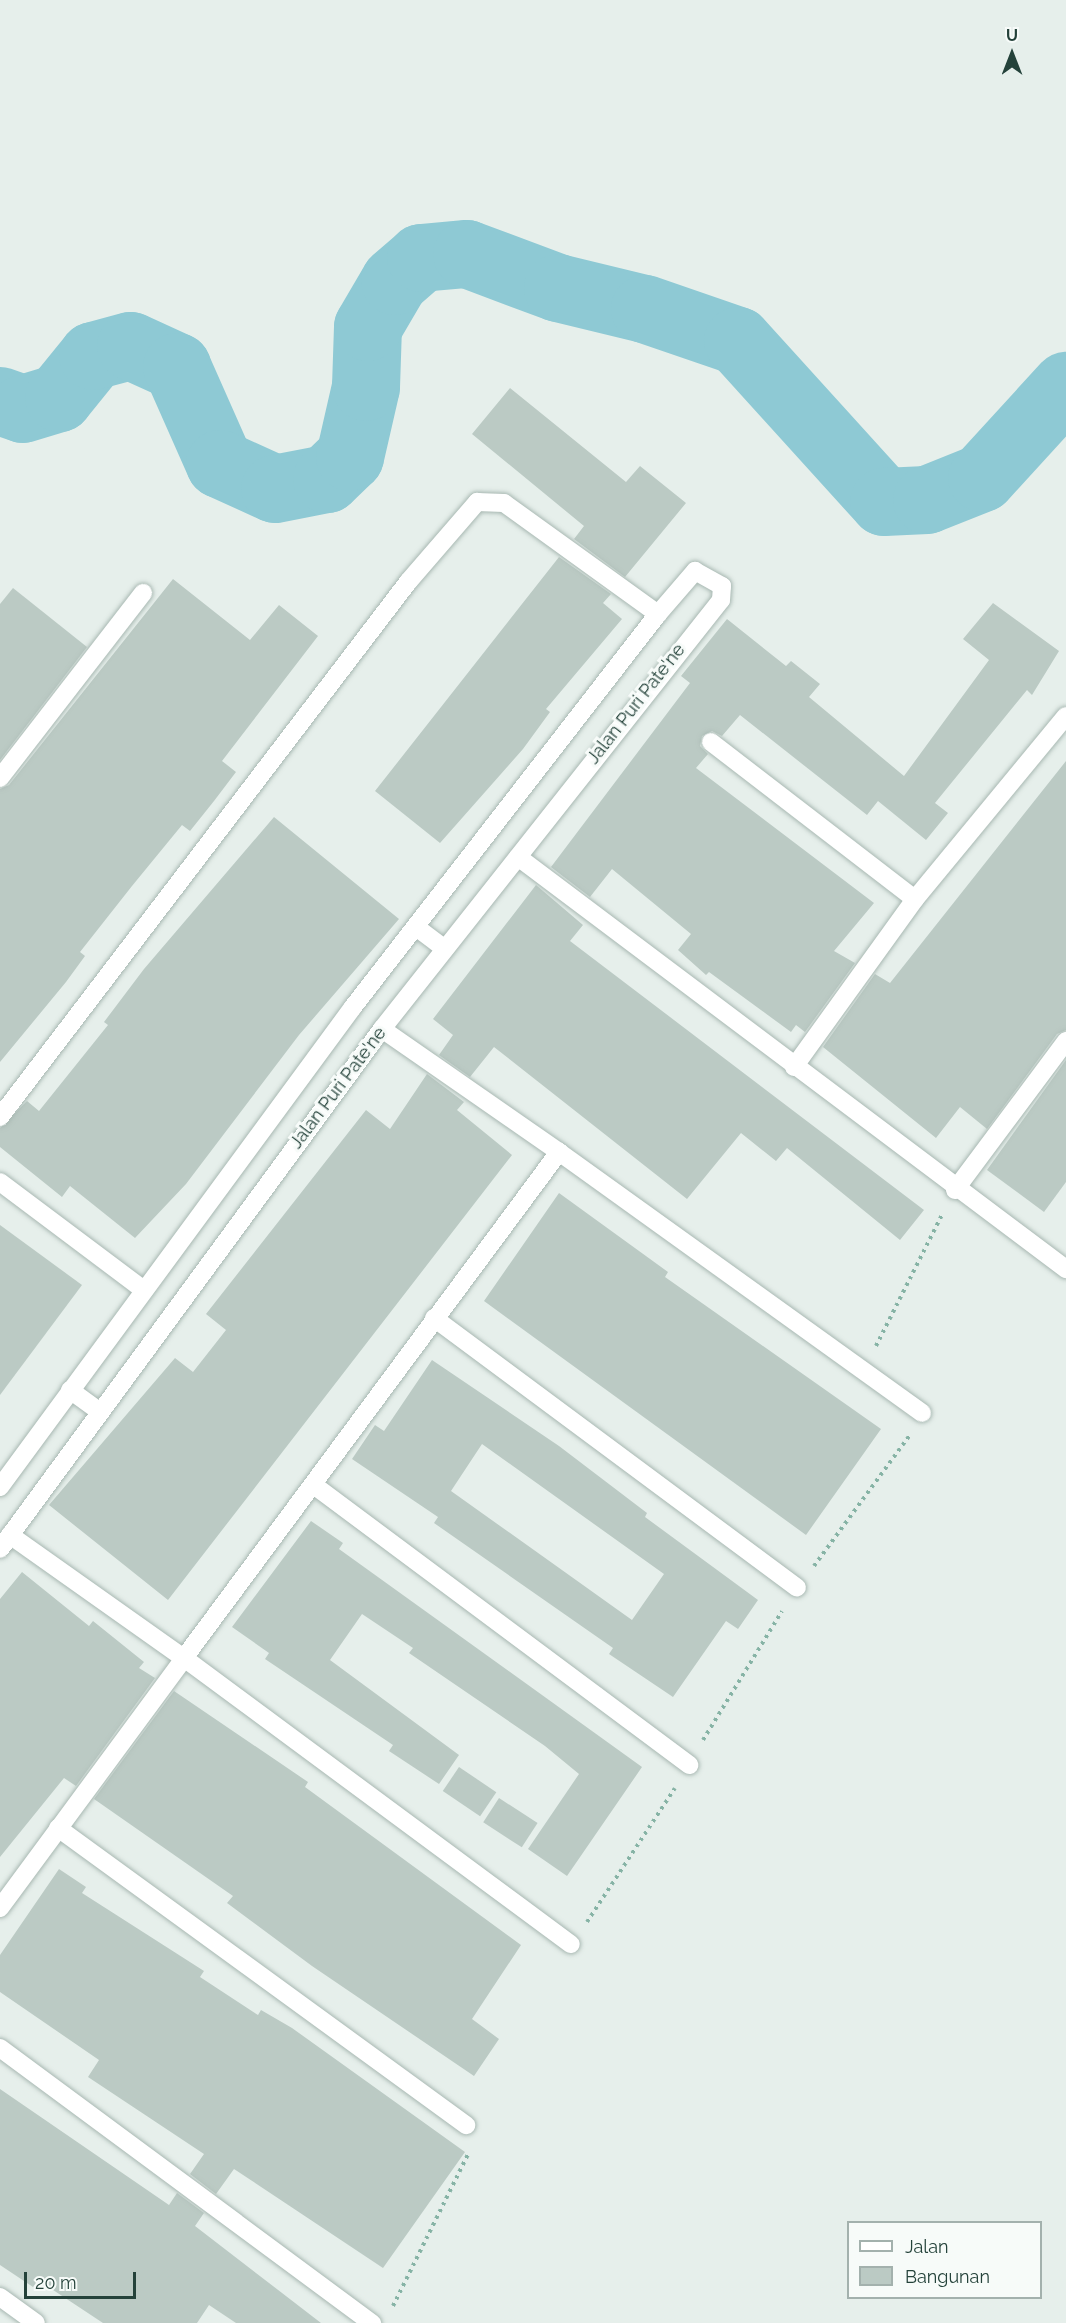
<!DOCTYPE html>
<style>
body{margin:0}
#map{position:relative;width:1066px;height:2323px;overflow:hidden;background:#e6efeb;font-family:Raleway,sans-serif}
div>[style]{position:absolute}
.river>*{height:68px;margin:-34px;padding:0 34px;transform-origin:34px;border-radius:34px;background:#8ec9d4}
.building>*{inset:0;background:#bbcac4;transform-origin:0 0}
.path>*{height:4px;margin-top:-2px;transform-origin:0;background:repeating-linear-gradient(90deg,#86b3a5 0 3px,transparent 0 7.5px)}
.roads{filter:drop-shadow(0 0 2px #a8b8b2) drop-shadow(0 0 2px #a8b8b2)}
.minor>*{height:18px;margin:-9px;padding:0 9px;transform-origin:9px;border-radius:9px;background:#fff}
span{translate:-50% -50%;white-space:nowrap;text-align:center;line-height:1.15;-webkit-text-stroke:6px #f7fbf9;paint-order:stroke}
.street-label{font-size:18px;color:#24423a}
.legend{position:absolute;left:847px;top:2221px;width:195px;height:78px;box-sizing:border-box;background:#f7fbf9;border:2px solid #a3b1ad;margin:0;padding:8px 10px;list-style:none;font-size:18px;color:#24423a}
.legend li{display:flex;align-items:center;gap:12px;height:30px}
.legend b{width:30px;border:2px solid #a3b1ad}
.north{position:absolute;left:982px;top:24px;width:60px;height:60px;-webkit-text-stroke:4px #f7fbf9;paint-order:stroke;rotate:0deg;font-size:16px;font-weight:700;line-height:24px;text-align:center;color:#24423a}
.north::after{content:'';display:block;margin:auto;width:21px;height:27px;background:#24423a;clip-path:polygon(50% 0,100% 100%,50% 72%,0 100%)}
.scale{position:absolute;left:24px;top:2272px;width:112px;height:27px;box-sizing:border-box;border:3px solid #24423a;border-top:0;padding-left:8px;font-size:18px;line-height:21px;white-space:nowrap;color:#24423a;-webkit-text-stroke:4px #f7fbf9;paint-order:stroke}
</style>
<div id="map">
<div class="river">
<div style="left:0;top:401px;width:24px;rotate:19deg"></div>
<div style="left:23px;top:409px;width:38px;rotate:-17deg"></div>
<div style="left:59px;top:398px;width:54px;rotate:-51deg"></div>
<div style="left:93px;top:356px;width:39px;rotate:-15deg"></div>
<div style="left:131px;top:346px;width:51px;rotate:24.5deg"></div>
<div style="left:177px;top:367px;width:106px;rotate:66.1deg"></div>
<div style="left:220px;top:464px;width:60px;rotate:24.4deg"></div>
<div style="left:275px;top:489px;width:53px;rotate:-10.9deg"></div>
<div style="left:327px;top:479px;width:32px;rotate:-44deg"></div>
<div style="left:350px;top:457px;width:72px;rotate:-77.1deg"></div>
<div style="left:366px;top:387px;width:60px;rotate:-88.1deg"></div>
<div style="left:368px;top:327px;width:53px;rotate:-59.6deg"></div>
<div style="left:395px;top:281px;width:35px;rotate:-41deg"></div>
<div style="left:421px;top:258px;width:46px;rotate:-5deg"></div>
<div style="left:467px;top:254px;width:97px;rotate:20.5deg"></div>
<div style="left:558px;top:288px;width:89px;rotate:13.6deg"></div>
<div style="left:645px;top:309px;width:98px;rotate:19deg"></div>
<div style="left:738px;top:341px;width:217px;rotate:47.8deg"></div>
<div style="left:884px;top:502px;width:43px;rotate:-2.7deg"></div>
<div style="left:927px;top:500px;width:59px;rotate:-21.8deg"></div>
<div style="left:982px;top:478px;width:125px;rotate:-47.6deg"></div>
</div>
<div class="building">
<div style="clip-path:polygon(510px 388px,626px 482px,640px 466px,686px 503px,625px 577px,574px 539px,584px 526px,472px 434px)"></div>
<div style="clip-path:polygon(559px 557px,611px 594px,603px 603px,622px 619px,546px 709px,550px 712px,523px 749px,440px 843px,375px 791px)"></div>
<div style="clip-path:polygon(173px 579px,250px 640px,279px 605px,318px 636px,222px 761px,236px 772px,214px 801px,190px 831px,182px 825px,132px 886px,80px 952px,85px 956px,66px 982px,0 1062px,0 789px,9px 785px)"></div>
<div style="clip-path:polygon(13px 588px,87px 647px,0 760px,0 604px)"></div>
<div style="clip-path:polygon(993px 603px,1059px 651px,1032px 695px,1027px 690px,935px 803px,948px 813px,926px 840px,878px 801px,867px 815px,740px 715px,722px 736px,712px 731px,702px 736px,700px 746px,708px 754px,696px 768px,874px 903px,834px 951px,855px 963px,805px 1032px,796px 1025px,791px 1032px,709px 972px,706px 975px,678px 950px,691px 934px,612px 869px,590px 897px,551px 867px,690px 683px,681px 676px,727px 619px,786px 666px,791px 661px,820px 684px,809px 697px,904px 776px,989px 660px,963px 639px)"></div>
<div style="clip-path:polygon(1066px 761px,1066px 1030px,1057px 1034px,987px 1129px,960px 1107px,936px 1138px,823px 1047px,875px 974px,890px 983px)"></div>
<div style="clip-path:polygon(274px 817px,399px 919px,299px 1035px,186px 1184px,135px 1238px,70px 1186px,62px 1197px,0 1147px,0 1128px,27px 1101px,39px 1111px,108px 1025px,104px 1022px,144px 969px)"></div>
<div style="clip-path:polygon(536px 885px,583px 925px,570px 941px,924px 1210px,900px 1240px,787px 1148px,776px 1161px,741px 1133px,687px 1199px,494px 1047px,470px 1077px,439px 1055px,453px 1035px,433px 1019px)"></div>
<div style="clip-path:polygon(1066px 1060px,1066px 1182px,1044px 1212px,987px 1170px)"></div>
<div style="clip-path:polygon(427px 1074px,464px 1102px,457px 1110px,512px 1155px,168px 1600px,49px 1505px,175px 1358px,193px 1372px,226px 1330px,206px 1314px,366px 1110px,390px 1129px)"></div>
<div style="clip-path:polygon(559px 1193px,668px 1272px,665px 1277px,881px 1429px,806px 1535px,484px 1301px)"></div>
<div style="clip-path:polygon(0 1225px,82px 1285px,0 1395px)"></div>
<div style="clip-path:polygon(evenodd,432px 1360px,559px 1446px,647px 1513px,645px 1517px,758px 1600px,738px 1629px,726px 1621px,673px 1697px,609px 1654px,613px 1648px,434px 1523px,438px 1517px,352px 1459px,375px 1425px,384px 1431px,432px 1360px,482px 1444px,664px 1574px,632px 1620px,451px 1491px,482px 1444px)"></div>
<div style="clip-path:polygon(311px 1521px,343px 1543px,339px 1549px,642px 1767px,567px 1876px,528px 1849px,579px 1774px,545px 1746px,409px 1653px,413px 1648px,362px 1614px,330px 1660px,459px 1755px,439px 1784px,389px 1751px,393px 1745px,265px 1659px,269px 1653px,232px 1627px)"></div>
<div style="clip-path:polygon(22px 1572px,89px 1626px,93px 1621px,144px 1662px,139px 1668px,155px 1678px,76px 1786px,64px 1778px,0 1857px,0 1599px)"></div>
<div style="clip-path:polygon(174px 1691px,308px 1782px,305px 1787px,521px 1945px,472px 2019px,499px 2039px,474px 2076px,312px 1966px,227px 1903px,233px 1896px,94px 1799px)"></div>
<div style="left:459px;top:1767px;width:45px;height:29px;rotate:34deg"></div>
<div style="left:499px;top:1798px;width:46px;height:29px;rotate:33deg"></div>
<div style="clip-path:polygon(59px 1869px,86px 1887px,82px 1893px,204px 1971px,200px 1977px,258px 2015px,261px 2010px,292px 2028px,465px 2152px,383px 2268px,234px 2169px,216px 2194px,190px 2174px,204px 2154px,88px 2077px,99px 2060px,0 1992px,0 1955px)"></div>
<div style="clip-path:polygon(0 2089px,169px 2205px,177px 2193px,204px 2213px,195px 2226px,321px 2323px,236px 2323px,209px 2305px,197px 2323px,103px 2323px,38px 2280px,33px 2287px,0 2265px)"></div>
</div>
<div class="path">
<div style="left:876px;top:1346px;width:149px;rotate:-63.3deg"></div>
<div style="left:814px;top:1566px;width:161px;rotate:-53.8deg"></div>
<div style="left:703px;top:1740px;width:151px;rotate:-58.5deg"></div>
<div style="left:587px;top:1922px;width:160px;rotate:-56.7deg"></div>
<div style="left:393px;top:2306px;width:169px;rotate:-63.7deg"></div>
</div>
<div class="roads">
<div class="minor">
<div style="left:711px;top:742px;width:257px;rotate:37.6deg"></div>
<div style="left:0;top:778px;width:234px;rotate:-52.3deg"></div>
<div style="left:518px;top:857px;width:686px;rotate:36.94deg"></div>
<div style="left:416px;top:927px;width:36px;rotate:37deg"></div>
<div style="left:382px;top:1029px;width:216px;rotate:34.8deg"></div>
<div style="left:794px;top:1067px;width:207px;rotate:-54.2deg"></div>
<div style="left:915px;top:899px;width:237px;rotate:-50.5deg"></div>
<div style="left:0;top:1117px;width:673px;rotate:-52.67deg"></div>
<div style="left:408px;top:582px;width:106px;rotate:-49.2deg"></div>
<div style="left:477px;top:502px;width:27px;rotate:2deg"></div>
<div style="left:504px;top:503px;width:190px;rotate:35.8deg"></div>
<div style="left:0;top:1182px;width:180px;rotate:36.9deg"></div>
<div style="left:955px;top:1190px;width:186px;rotate:-53.3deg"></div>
<div style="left:434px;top:1318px;width:452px;rotate:36.6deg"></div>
<div style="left:70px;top:1390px;width:37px;rotate:36deg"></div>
<div style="left:315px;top:1486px;width:467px;rotate:36.7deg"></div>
<div style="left:0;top:1487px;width:596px;rotate:-53.67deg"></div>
<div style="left:353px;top:1007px;width:497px;rotate:-52.2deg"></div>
<div style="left:658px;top:614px;width:57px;rotate:-49.3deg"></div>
<div style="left:695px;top:571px;width:31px;rotate:29deg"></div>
<div style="left:722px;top:586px;width:14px;rotate:94deg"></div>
<div style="left:721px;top:600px;width:547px;rotate:128.32deg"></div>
<div style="left:382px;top:1029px;width:645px;rotate:126.3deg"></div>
<div style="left:10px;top:1535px;width:213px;rotate:35.3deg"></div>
<div style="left:184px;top:1658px;width:630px;rotate:-53.46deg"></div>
<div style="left:559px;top:1152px;width:447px;rotate:35.7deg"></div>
<div style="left:58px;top:1828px;width:505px;rotate:36.05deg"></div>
<div style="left:0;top:1908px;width:310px;rotate:-53.6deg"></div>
<div style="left:184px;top:1658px;width:481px;rotate:36.5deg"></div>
<div style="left:0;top:2048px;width:463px;rotate:36.5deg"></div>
<div style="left:0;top:2297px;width:44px;rotate:35.8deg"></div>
</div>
</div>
<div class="street-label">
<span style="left:636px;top:704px;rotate:-52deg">Jalan Puri Pate'ne</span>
<span style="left:338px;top:1088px;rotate:-53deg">Jalan Puri Pate'ne</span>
</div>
<ul class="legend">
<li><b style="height:8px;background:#fff"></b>Jalan</li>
<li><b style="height:16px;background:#bbcac4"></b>Bangunan</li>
</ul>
<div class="north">U</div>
<div class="scale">20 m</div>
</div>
